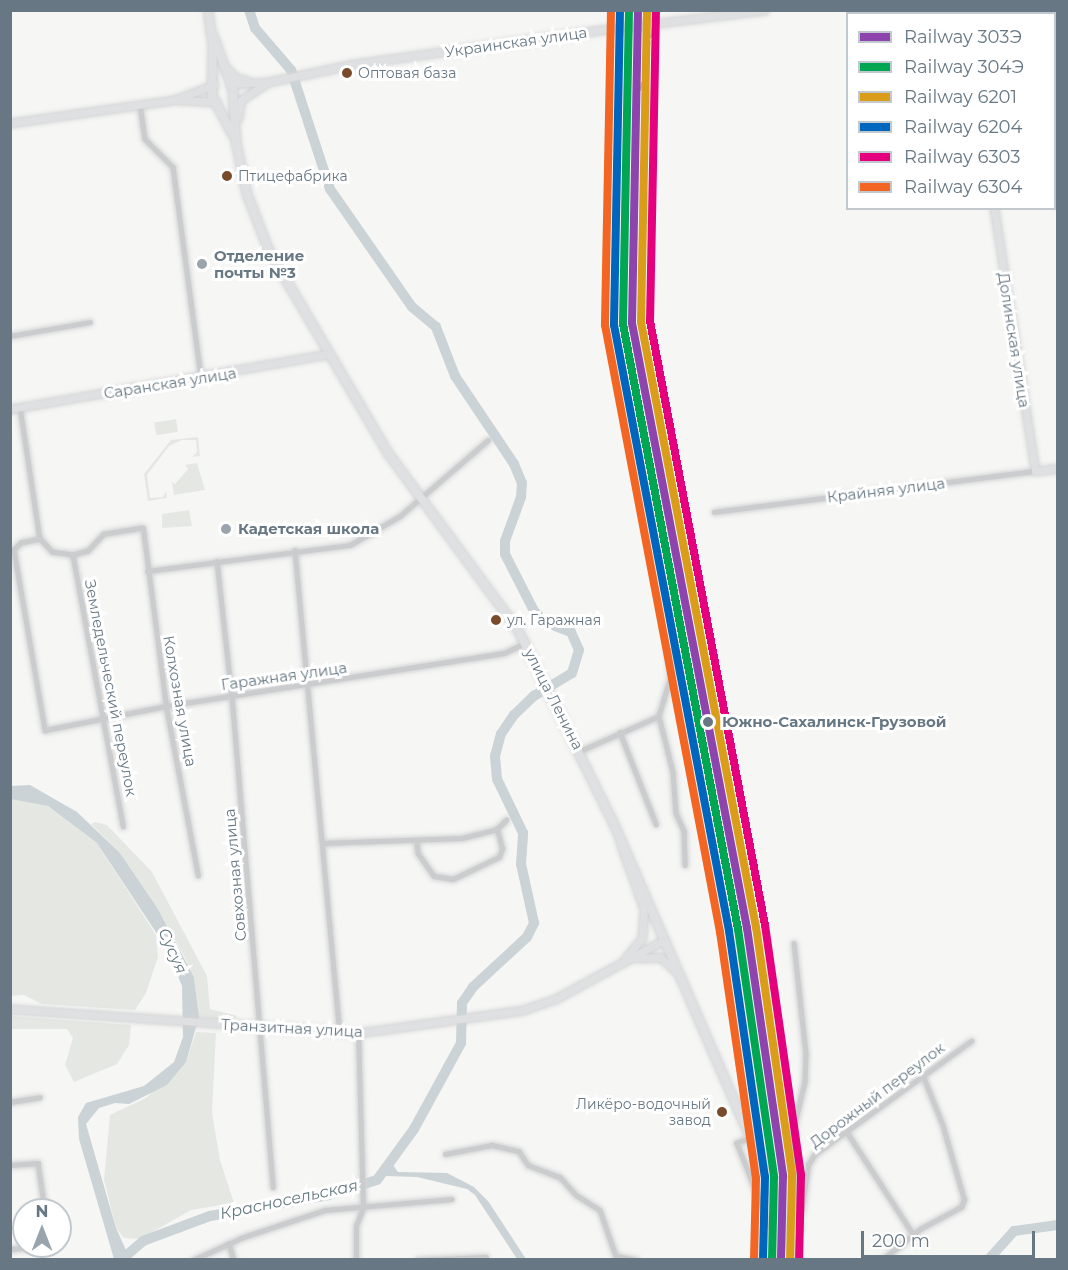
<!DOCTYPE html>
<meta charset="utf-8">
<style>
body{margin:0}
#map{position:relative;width:1068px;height:1270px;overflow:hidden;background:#f6f6f5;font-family:Montserrat,sans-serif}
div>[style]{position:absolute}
.green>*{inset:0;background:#e5e8e2;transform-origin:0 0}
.water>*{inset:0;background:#cbd3d6}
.river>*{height:10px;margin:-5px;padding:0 5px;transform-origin:5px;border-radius:5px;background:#cbd3d6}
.roads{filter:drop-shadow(0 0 2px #d3d4d5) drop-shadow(0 0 2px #d3d4d5)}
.street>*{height:4.5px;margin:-2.25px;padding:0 2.25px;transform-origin:2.25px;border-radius:2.25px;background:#cbcccd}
.secondary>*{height:7px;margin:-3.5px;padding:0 3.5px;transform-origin:3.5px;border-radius:3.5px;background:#dfe0e1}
.primary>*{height:8px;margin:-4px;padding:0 4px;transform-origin:4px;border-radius:4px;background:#dfe0e1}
.rail>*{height:1.5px;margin-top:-0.75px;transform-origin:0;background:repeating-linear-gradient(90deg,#c0c2c3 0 9px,transparent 0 13.5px)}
.rail-1>*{height:8px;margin:-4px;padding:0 4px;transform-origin:4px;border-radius:4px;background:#8e44ad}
.rail-2>*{height:8px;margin:-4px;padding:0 4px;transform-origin:4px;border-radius:4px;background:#00a651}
.rail-3>*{height:8px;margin:-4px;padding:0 4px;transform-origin:4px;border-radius:4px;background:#da9d1a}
.rail-4>*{height:8px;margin:-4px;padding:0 4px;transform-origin:4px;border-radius:4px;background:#0065bd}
.rail-5>*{height:8px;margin:-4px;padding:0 4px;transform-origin:4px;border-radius:4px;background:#e5007d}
.rail-6>*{height:8px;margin:-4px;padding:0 4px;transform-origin:4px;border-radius:4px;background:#f26522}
.dots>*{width:16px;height:16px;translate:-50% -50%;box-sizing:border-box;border:3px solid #fff;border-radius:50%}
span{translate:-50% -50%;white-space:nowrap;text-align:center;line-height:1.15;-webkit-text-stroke:6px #fff;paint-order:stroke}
.bus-label{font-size:14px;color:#677884}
.left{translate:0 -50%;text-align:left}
.right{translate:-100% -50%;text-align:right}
.street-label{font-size:15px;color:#677884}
.poi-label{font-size:15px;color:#677884;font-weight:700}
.stop-label{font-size:15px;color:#677884;font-weight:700}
.water-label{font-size:16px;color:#637980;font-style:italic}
.frame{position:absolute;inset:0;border:12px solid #677884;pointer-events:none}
.legend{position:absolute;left:846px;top:12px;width:210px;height:198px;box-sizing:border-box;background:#fff;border:2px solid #c2c9ce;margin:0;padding:8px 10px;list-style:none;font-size:18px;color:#677884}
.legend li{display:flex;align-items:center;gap:12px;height:30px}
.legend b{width:30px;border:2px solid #c2c9ce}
.north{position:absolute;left:12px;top:1198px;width:60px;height:60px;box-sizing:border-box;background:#fff;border:2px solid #c2c9ce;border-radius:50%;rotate:0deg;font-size:16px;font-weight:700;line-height:24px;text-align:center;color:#677884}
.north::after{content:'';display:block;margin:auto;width:21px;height:27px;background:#99a4ac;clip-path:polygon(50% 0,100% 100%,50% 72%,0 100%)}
.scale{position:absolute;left:861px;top:1231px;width:174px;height:27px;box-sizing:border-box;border:3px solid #677884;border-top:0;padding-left:8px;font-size:18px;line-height:21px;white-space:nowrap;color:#677884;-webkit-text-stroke:4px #fff;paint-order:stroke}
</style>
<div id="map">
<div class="green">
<div style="left:176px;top:419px;width:13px;height:22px;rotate:81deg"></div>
<div style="clip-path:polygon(198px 437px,200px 456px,192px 457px,197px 452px,196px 440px,182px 440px,169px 446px,153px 467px,147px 475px,150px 498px,163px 497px,166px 491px,167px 498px,148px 501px,144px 474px,171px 440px)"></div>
<div style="clip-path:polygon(197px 463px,205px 490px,174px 495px,172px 482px,175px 484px,188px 469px,185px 465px)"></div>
<div style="clip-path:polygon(189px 510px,192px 526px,162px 528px,162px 514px)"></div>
<div style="clip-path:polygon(23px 798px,48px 806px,97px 843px,156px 935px,158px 957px,146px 993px,135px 1010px,42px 1004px,24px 995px,11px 996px,10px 799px)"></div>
<div style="clip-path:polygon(95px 822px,107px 825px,152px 872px,207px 976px,210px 1009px,237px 1016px,234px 1022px,199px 1017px,194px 977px,185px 958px,158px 909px,120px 853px,91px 824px)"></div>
<div style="clip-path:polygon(11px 1016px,131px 1025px,129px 1045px,117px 1064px,74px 1082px,65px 1065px,73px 1038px,67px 1029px,11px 1029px)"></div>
<div style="clip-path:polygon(196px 1032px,216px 1033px,212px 1113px,220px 1160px,234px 1203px,191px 1210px,140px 1239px,124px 1238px,116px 1228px,104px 1180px,110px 1115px,146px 1098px,186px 1062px)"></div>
</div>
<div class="water">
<div style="clip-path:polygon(30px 785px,77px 812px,120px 853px,158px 909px,194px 977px,199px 1017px,186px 1062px,167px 1085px,129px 1104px,115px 1103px,99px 1108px,86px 1124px,116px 1228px,130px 1259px,114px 1259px,79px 1139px,78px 1117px,86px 1103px,144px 1086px,174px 1062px,183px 1037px,182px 986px,165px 946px,97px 843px,48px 806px,11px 799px,10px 786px)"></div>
<div style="clip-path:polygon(393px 1165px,398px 1172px,447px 1173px,474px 1187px,488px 1201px,526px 1259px,517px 1259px,475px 1195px,467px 1189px,417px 1177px,386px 1176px)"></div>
</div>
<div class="river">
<div style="left:127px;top:1255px;width:21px;rotate:-41deg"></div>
<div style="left:143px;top:1241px;width:72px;rotate:-20.5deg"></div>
<div style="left:210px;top:1216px;width:121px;rotate:-10deg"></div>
<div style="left:329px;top:1195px;width:50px;rotate:-17.4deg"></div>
<div style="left:377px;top:1180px;width:63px;rotate:-54deg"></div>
<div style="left:414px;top:1129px;width:98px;rotate:-61.3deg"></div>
<div style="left:461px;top:1043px;width:40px;rotate:-88.6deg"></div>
<div style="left:462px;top:1003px;width:19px;rotate:-55deg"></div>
<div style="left:473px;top:987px;width:74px;rotate:-42.8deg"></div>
<div style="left:527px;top:937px;width:16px;rotate:-63deg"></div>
<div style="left:534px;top:923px;width:60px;rotate:-102.4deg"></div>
<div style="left:521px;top:864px;width:31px;rotate:-86deg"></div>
<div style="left:523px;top:833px;width:60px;rotate:-115.7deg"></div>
<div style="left:497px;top:779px;width:23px;rotate:-95deg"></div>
<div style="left:495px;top:756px;width:23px;rotate:-75deg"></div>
<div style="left:501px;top:734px;width:23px;rotate:-56deg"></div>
<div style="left:514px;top:715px;width:28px;rotate:-44deg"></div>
<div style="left:534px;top:696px;width:44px;rotate:-31.2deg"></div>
<div style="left:572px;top:673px;width:24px;rotate:-73deg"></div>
<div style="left:579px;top:650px;width:20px;rotate:-114deg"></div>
<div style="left:571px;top:632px;width:28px;rotate:-159deg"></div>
<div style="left:545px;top:622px;width:16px;rotate:-135deg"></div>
<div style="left:534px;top:611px;width:64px;rotate:-117deg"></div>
<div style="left:505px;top:554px;width:13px;rotate:-90deg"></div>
<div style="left:505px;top:541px;width:47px;rotate:-70deg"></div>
<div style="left:521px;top:497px;width:14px;rotate:-86deg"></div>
<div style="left:522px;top:483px;width:21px;rotate:-113deg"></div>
<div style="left:514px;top:464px;width:106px;rotate:-123.8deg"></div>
<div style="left:455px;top:376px;width:53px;rotate:-111.2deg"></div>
<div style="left:436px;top:327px;width:31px;rotate:-140deg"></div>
<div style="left:412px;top:307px;width:144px;rotate:-124.8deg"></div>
<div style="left:330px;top:189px;width:125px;rotate:-108.1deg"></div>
<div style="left:291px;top:70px;width:55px;rotate:-130.6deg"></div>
<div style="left:255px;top:28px;width:19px;rotate:-108deg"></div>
<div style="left:988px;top:1260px;width:39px;rotate:-48deg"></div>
<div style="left:1014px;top:1231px;width:44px;rotate:-7.8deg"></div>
</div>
<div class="roads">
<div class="street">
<div style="left:1054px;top:81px;width:4px"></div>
<div style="left:140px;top:104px;width:35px;rotate:82deg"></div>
<div style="left:145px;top:139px;width:40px;rotate:45deg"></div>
<div style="left:173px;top:167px;width:212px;rotate:82.4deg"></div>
<div style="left:1054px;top:194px;width:12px;rotate:70deg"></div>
<div style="left:10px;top:336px;width:81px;rotate:-9.9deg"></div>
<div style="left:20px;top:407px;width:134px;rotate:81.4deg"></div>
<div style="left:714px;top:512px;width:324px;rotate:-7.3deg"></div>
<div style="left:295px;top:550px;width:484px;rotate:84.7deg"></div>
<div style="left:73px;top:555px;width:276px;rotate:79.5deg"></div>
<div style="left:217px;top:561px;width:136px;rotate:83.7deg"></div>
<div style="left:232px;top:696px;width:493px;rotate:85.2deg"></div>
<div style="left:147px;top:571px;width:205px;rotate:-7.3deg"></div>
<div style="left:350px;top:545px;width:58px;rotate:-30.1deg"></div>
<div style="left:400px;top:516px;width:116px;rotate:-40.8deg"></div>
<div style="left:669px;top:650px;width:27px;rotate:86deg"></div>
<div style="left:671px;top:677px;width:41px;rotate:107.1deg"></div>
<div style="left:659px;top:716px;width:58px;rotate:76deg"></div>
<div style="left:673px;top:772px;width:41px;rotate:85.8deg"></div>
<div style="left:676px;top:813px;width:20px;rotate:66deg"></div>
<div style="left:684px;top:831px;width:34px;rotate:88deg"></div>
<div style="left:620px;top:732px;width:99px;rotate:68.6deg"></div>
<div style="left:580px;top:751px;width:86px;rotate:-23.9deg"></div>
<div style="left:417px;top:841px;width:12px;rotate:85deg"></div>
<div style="left:418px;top:853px;width:28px;rotate:55deg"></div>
<div style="left:434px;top:876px;width:19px;rotate:9deg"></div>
<div style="left:453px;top:879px;width:51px;rotate:-25.6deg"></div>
<div style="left:499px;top:857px;width:9px;rotate:-69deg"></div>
<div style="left:502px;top:849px;width:21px;rotate:-104deg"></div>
<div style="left:497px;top:829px;width:13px;rotate:-45deg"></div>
<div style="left:323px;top:843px;width:139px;rotate:-2.1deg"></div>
<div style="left:462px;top:838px;width:36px;rotate:-14deg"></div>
<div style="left:198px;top:876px;width:173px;rotate:-100.7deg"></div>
<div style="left:166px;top:706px;width:179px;rotate:-97.4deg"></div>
<div style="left:143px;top:528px;width:39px;rotate:171deg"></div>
<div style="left:104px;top:534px;width:23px;rotate:133deg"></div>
<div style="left:88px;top:551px;width:16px;rotate:165deg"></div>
<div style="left:73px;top:555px;width:21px;rotate:-172deg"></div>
<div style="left:52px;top:552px;width:18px;rotate:-133deg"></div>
<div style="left:40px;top:539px;width:19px;rotate:168deg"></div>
<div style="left:21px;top:543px;width:10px;rotate:135deg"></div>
<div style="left:14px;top:550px;width:183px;rotate:80.2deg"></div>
<div style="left:45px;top:730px;width:123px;rotate:-11.2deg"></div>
<div style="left:166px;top:706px;width:342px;rotate:-8.9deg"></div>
<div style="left:504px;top:653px;width:23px;rotate:-25deg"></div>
<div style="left:794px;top:943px;width:112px;rotate:83.8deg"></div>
<div style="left:806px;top:1054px;width:28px;rotate:92deg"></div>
<div style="left:805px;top:1082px;width:51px;rotate:103.5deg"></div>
<div style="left:793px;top:1132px;width:98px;rotate:85.9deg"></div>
<div style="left:10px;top:1102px;width:30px;rotate:-9deg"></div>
<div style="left:847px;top:1132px;width:121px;rotate:57.1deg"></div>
<div style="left:748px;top:1139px;width:12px;rotate:160deg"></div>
<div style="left:737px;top:1143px;width:95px;rotate:68.3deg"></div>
<div style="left:772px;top:1231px;width:29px;rotate:86deg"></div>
<div style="left:445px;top:1154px;width:48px;rotate:-10.8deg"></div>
<div style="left:492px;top:1145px;width:28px;rotate:13deg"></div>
<div style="left:519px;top:1151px;width:17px;rotate:57deg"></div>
<div style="left:528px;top:1165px;width:34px;rotate:21deg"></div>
<div style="left:560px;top:1177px;width:24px;rotate:48deg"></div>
<div style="left:576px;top:1195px;width:28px;rotate:32deg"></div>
<div style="left:600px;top:1210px;width:49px;rotate:70.8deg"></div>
<div style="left:616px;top:1256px;width:21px;rotate:11deg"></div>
<div style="left:10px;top:1165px;width:28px;rotate:-4deg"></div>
<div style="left:38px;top:1163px;width:48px;rotate:81.5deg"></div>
<div style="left:801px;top:1213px;width:49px;rotate:-81.7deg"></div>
<div style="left:808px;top:1165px;width:13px;rotate:-58deg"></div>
<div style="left:815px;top:1154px;width:193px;rotate:-35.9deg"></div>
<div style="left:229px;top:1243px;width:18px;rotate:74deg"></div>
<div style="left:10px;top:1249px;width:36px;rotate:-5deg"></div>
<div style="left:193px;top:1260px;width:53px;rotate:-24.6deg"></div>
<div style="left:241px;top:1238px;width:89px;rotate:-18.4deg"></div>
<div style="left:325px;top:1210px;width:127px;rotate:-5deg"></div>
<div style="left:356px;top:1260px;width:34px;rotate:-90deg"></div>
<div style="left:356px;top:1226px;width:19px;rotate:-69deg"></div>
<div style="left:363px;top:1208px;width:175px;rotate:-91.6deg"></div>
<div style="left:417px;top:1260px;width:69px;rotate:-2.5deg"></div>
<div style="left:882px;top:1260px;width:49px;rotate:-39.2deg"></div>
<div style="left:920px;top:1229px;width:47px;rotate:-28.2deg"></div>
<div style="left:961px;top:1207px;width:8px;rotate:-67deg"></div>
<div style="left:964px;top:1200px;width:79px;rotate:-106.1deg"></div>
<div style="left:942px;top:1124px;width:54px;rotate:-111.8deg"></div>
</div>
<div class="secondary">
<div style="left:967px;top:10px;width:4px;rotate:76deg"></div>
<div style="left:227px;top:69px;width:13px;rotate:45deg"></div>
<div style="left:236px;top:78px;width:12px;rotate:14deg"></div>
<div style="left:230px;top:84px;width:38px;rotate:-3deg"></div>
<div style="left:268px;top:82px;width:88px;rotate:-11.8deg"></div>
<div style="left:354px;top:64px;width:248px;rotate:-7.9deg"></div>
<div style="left:600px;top:30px;width:166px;rotate:-6.9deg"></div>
<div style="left:180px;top:100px;width:37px;rotate:3deg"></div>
<div style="left:238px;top:118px;width:18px;rotate:-81deg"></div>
<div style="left:241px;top:100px;width:30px;rotate:-34deg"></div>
<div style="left:10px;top:123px;width:166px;rotate:-8deg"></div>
<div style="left:174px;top:100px;width:43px;rotate:-20.6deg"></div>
<div style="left:994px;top:208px;width:266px;rotate:81.1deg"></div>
<div style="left:1035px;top:471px;width:23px;rotate:-7deg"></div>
<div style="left:10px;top:409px;width:324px;rotate:-9.8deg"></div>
<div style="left:620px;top:843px;width:70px;rotate:70deg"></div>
<div style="left:644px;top:909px;width:29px;rotate:94deg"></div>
<div style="left:642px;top:938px;width:27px;rotate:129deg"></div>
<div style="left:635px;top:958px;width:25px;rotate:-2deg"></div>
<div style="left:660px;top:957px;width:27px;rotate:42deg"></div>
<div style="left:10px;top:1009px;width:349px;rotate:3.9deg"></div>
<div style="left:358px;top:1033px;width:167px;rotate:-7.9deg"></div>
<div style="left:523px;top:1010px;width:36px;rotate:-19deg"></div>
<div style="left:557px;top:998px;width:122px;rotate:-28.5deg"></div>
</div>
<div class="primary">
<div style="left:208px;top:10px;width:35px;rotate:82deg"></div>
<div style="left:213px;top:45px;width:51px;rotate:91.1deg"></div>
<div style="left:212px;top:96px;width:44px;rotate:61.7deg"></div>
<div style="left:213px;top:35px;width:59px;rotate:70deg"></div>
<div style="left:233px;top:90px;width:52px;rotate:86.7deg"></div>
<div style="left:236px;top:142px;width:53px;rotate:78.1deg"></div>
<div style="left:247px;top:194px;width:61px;rotate:68.9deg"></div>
<div style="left:269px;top:251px;width:234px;rotate:59.5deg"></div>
<div style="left:388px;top:453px;width:220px;rotate:53.7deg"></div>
<div style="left:518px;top:630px;width:214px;rotate:63.7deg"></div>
<div style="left:613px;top:822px;width:404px;rotate:66.5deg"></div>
<div style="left:774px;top:1193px;width:70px;rotate:72.6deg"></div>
</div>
</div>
<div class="rail">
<div style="left:640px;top:91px;width:83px;rotate:-78.8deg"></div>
<div style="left:763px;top:894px;width:36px;rotate:84deg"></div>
</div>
<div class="rail-1">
<div style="left:638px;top:10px;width:313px;rotate:91.1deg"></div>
<div style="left:632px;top:323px;width:616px;rotate:79.24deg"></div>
<div style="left:747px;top:928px;width:251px;rotate:81.7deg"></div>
<div style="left:783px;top:1176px;width:84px;rotate:91.4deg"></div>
</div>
<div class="rail-2">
<div style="left:629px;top:10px;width:314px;rotate:91.1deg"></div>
<div style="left:623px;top:324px;width:616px;rotate:79.24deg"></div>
<div style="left:738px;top:929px;width:251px;rotate:81.7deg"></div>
<div style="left:774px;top:1177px;width:83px;rotate:91.4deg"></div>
</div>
<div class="rail-3">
<div style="left:647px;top:10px;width:312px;rotate:91.1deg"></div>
<div style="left:641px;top:322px;width:616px;rotate:79.24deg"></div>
<div style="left:756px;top:927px;width:251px;rotate:81.7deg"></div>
<div style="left:792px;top:1175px;width:85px;rotate:91.3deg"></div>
</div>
<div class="rail-4">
<div style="left:620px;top:10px;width:315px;rotate:91.1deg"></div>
<div style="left:614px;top:325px;width:617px;rotate:79.25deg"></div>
<div style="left:729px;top:931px;width:249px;rotate:81.7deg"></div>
<div style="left:765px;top:1177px;width:83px;rotate:91.4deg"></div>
</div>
<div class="rail-5">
<div style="left:656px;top:10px;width:311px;rotate:91.1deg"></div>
<div style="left:650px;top:321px;width:615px;rotate:79.22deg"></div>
<div style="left:765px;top:925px;width:253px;rotate:81.8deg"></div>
<div style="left:801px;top:1175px;width:85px;rotate:91.3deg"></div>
</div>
<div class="rail-6">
<div style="left:611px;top:10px;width:315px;rotate:91.1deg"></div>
<div style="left:605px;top:325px;width:618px;rotate:79.27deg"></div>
<div style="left:720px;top:932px;width:249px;rotate:81.7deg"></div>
<div style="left:756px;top:1178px;width:81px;rotate:91.4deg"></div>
</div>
<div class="dots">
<div style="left:347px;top:73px;background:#7a4b2a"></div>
<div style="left:227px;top:176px;background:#7a4b2a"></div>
<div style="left:202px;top:264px;background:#99a4ac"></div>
<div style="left:226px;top:529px;background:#99a4ac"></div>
<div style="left:496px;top:620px;background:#7a4b2a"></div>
<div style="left:708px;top:722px;background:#677884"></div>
<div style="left:722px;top:1112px;background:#7a4b2a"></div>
</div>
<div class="bus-label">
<span class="left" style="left:358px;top:73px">Оптовая база</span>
<span class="left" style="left:238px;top:176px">Птицефабрика</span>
<span class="left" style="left:507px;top:620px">ул. Гаражная</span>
<span class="right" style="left:711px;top:1112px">Ликёро-водочный<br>завод</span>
</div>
<div class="street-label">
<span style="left:516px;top:42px;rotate:-8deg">Украинская улица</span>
<span style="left:1014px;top:340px;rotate:81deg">Долинская улица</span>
<span style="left:170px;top:383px;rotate:-9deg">Саранская улица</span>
<span style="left:886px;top:490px;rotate:-7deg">Крайняя улица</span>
<span style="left:284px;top:676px;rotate:-8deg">Гаражная улица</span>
<span style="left:111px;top:688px;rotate:79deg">Земледельческий переулок</span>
<span style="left:554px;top:699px;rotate:63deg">улица Ленина</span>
<span style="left:180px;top:701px;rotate:80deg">Колхозная улица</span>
<span style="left:235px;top:875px;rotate:-95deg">Совхозная улица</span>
<span style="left:292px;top:1028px;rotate:3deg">Транзитная улица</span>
<span style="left:877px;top:1095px;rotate:-37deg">Дорожный переулок</span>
</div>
<div class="poi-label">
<span class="left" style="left:214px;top:264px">Отделение<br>почты №3</span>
<span class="left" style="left:238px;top:529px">Кадетская школа</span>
</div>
<div class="stop-label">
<span class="left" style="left:722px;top:722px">Южно-Сахалинск-Грузовой</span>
</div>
<div class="water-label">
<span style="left:172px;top:951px;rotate:66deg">Сусуя</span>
<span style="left:289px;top:1200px;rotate:-12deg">Красносельская</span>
</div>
<div class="frame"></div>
<ul class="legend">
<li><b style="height:8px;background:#8e44ad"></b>Railway 303Э</li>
<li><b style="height:8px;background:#00a651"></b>Railway 304Э</li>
<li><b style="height:8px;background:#da9d1a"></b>Railway 6201</li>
<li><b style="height:8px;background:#0065bd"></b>Railway 6204</li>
<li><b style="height:8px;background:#e5007d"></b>Railway 6303</li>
<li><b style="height:8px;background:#f26522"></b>Railway 6304</li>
</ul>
<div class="north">N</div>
<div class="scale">200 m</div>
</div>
